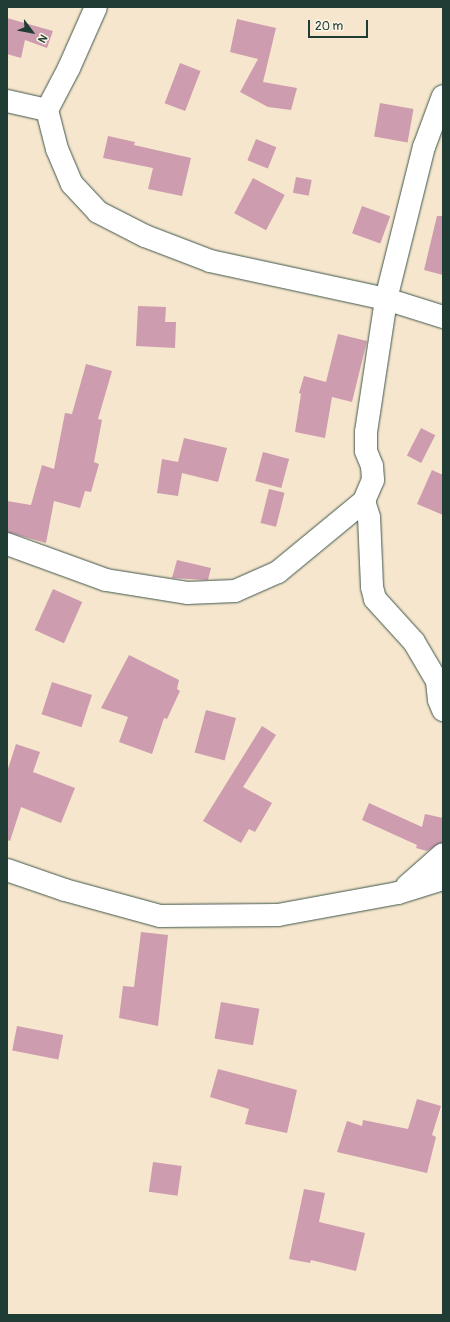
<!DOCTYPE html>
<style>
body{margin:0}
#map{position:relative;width:450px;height:1322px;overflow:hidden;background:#f6e6cd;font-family:Pangolin,sans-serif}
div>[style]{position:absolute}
.building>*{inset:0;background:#cd9caf;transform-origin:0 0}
.roads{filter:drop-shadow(0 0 1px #3f564b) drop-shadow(0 0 1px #3f564b)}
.minor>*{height:22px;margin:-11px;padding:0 11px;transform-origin:11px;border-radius:11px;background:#fff}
span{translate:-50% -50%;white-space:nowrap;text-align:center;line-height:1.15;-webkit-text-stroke:3.5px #fcf5e5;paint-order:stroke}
.frame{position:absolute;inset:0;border:8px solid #1f3d34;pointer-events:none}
.north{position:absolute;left:12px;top:12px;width:40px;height:40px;-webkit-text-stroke:3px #fcf5e5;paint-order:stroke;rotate:122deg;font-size:11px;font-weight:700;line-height:16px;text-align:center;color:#1f3d34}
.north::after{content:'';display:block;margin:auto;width:14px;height:18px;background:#1f3d34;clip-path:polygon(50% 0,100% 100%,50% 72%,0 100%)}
.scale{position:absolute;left:308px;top:20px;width:60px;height:18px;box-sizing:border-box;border:2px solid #1f3d34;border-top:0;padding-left:5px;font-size:12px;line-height:14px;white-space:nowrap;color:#1f3d34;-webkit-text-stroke:3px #fcf5e5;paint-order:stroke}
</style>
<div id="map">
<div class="building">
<div style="clip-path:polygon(7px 18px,53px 31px,47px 48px,25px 40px,21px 58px,7px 54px)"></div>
<div style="clip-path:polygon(237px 19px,276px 28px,263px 82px,297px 88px,291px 110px,268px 107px,240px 92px,258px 59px,230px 52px)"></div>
<div style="left:180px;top:63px;width:22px;height:43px;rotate:21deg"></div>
<div style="left:380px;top:103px;width:34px;height:34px;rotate:10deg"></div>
<div style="clip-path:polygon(108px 136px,135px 142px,134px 145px,191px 158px,182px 196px,148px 189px,153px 168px,103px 158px)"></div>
<div style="left:256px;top:139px;width:22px;height:23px;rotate:22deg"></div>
<div style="left:296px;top:177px;width:16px;height:16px;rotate:11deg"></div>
<div style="left:253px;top:178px;width:36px;height:40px;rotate:28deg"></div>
<div style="left:362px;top:206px;width:30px;height:29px;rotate:20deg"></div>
<div style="clip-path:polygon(437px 216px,443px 216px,443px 275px,424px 270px)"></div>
<div style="clip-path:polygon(138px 306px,166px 307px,165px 322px,176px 322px,175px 348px,136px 346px)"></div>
<div style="clip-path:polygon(338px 334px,367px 341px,352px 402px,332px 397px,325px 438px,295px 432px,301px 394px,299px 393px,304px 376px,326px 382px)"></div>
<div style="clip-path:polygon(86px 364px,112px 371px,98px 419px,102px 420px,94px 462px,99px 464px,91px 492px,85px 491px,80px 508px,54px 501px,46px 543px,7px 532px,7px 501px,31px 505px,42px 465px,54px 469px,65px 413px,72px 414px)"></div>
<div style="left:421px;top:428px;width:16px;height:31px;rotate:27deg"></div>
<div style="clip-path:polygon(184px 438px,227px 448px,218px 482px,182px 473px,178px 496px,157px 493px,162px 459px,178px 462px)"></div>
<div style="left:263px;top:452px;width:27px;height:30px;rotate:15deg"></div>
<div style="clip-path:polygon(432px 470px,443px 475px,443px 515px,417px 504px)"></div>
<div style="left:269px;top:489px;width:16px;height:35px;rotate:14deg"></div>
<div style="clip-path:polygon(177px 560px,211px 568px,208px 580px,172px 578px)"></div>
<div style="left:53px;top:589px;width:32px;height:45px;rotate:24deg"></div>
<div style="clip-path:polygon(129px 655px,179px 680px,177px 689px,180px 691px,167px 719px,164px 718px,152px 754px,119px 742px,128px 717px,101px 708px)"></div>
<div style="left:52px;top:682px;width:42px;height:34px;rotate:18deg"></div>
<div style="left:206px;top:710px;width:31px;height:44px;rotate:15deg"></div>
<div style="clip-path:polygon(262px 726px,276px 735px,243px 787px,272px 803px,255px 832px,249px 829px,241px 843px,203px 821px)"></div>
<div style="clip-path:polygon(16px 744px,40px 752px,33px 772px,75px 788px,61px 823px,21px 807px,10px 841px,7px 840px,7px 772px)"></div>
<div style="clip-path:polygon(369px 803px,422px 827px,425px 814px,443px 818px,443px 842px,427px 851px,416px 848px,417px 845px,362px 820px)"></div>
<div style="clip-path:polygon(141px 932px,168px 935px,158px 1026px,119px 1018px,123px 986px,134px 987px)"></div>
<div style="left:221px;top:1002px;width:39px;height:37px;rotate:10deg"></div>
<div style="left:17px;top:1026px;width:47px;height:25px;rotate:11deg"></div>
<div style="clip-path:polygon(218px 1069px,297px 1090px,287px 1133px,245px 1124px,249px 1109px,210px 1097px)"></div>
<div style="clip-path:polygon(417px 1099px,441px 1106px,432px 1135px,436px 1137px,427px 1173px,337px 1152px,347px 1121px,362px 1126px,363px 1120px,408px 1129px)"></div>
<div style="left:153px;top:1162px;width:29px;height:30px;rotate:8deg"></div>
<div style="clip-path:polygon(304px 1189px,325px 1193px,319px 1222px,365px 1233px,356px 1271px,311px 1260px,310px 1263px,289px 1259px)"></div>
</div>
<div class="roads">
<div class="minor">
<div style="left:96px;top:7px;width:67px;rotate:113.9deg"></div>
<div style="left:69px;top:68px;width:47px;rotate:117.6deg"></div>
<div style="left:47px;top:110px;width:40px;rotate:75.6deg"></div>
<div style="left:57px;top:149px;width:38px;rotate:67deg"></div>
<div style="left:72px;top:184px;width:38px;rotate:47deg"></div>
<div style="left:98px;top:212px;width:53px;rotate:27.1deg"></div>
<div style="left:145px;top:236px;width:70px;rotate:21deg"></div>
<div style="left:210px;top:261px;width:180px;rotate:12.2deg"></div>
<div style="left:386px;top:299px;width:60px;rotate:17.5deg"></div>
<div style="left:7px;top:101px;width:41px;rotate:12.7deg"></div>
<div style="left:364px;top:501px;width:17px;rotate:73deg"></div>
<div style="left:369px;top:517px;width:70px;rotate:87.5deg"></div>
<div style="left:372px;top:587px;width:12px;rotate:76deg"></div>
<div style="left:375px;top:599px;width:58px;rotate:47.8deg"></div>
<div style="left:414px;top:642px;width:45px;rotate:59.5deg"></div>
<div style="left:437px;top:681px;width:19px;rotate:84deg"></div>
<div style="left:439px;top:700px;width:11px;rotate:68deg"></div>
<div style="left:7px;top:544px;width:105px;rotate:20deg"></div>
<div style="left:106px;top:580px;width:82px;rotate:9.1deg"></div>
<div style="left:187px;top:593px;width:48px;rotate:-2.4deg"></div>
<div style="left:235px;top:591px;width:47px;rotate:-23.8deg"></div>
<div style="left:278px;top:572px;width:112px;rotate:-39.5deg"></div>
<div style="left:364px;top:501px;width:23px;rotate:-67deg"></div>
<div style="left:373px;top:480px;width:14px;rotate:-94deg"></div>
<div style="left:372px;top:466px;width:16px;rotate:-112deg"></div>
<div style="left:366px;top:451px;width:19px;rotate:-90deg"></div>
<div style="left:366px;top:432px;width:134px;rotate:-81.4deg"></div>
<div style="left:386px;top:299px;width:157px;rotate:-76deg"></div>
<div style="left:424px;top:147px;width:54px;rotate:-69.6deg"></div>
<div style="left:7px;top:870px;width:61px;rotate:19deg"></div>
<div style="left:65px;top:890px;width:98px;rotate:15.3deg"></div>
<div style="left:160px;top:916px;width:118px;rotate:-0.5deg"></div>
<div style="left:278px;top:915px;width:122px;rotate:-10.4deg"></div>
<div style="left:398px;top:893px;width:47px;rotate:-17.3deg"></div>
<div style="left:407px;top:886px;width:48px;rotate:-41.6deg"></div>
</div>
</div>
<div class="frame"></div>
<div class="north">N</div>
<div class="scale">20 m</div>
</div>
